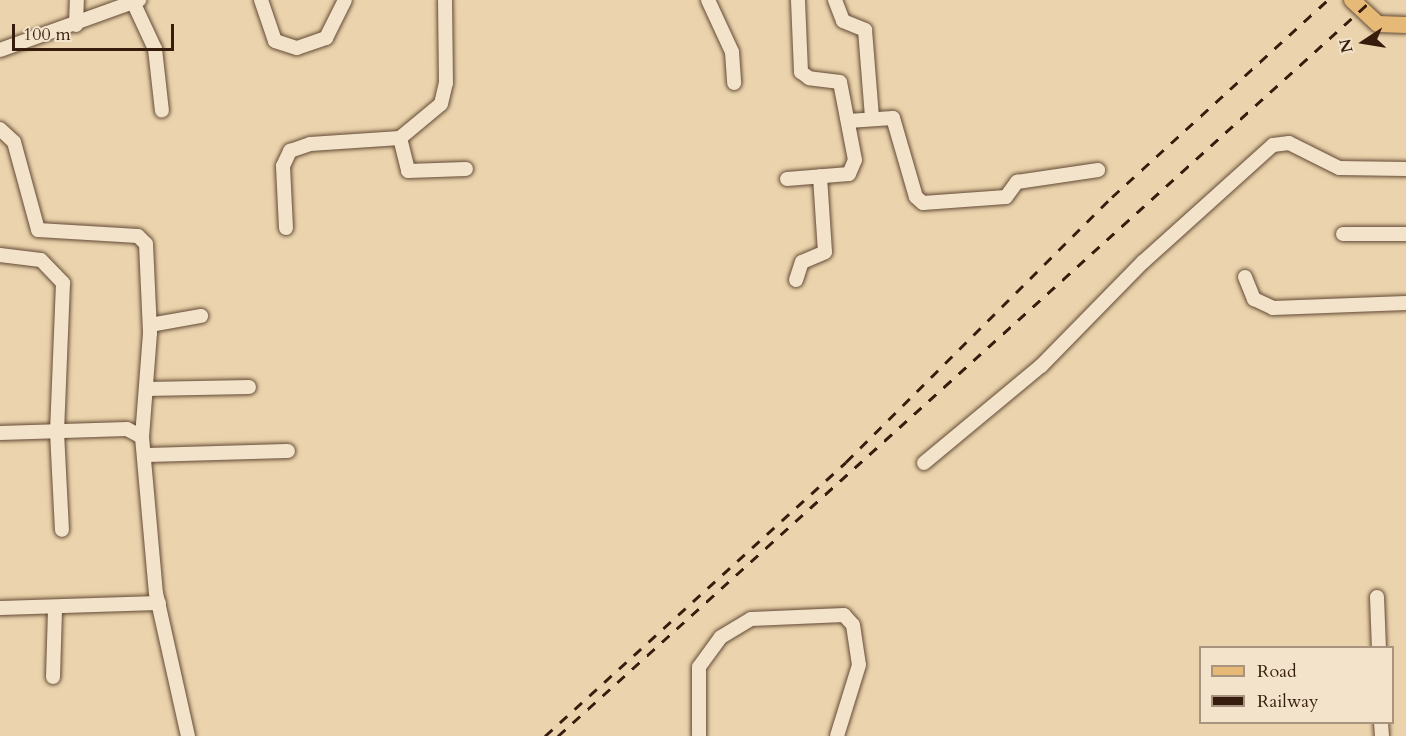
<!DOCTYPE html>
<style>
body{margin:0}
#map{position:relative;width:1406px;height:736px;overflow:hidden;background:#ebd4ad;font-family:Cardo,serif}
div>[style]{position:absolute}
.roads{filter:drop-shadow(0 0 2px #634a35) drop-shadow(0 0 2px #634a35)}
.minor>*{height:14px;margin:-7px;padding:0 7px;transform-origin:7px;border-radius:7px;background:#f2e3ca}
.major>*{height:16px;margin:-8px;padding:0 8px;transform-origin:8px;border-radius:8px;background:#e6ba76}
.rail>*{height:3px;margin-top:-1.5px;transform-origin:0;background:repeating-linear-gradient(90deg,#361c0d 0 10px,transparent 0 20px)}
span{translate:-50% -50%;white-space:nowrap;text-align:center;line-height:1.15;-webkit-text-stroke:6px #f2e3ca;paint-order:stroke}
.legend{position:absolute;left:1199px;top:646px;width:195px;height:78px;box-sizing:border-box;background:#f2e3ca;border:2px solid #a7937e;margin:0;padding:8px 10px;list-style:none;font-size:18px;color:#361c0d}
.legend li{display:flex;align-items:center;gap:12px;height:30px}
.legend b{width:30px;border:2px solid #a7937e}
.north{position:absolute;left:1334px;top:12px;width:60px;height:60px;-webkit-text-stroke:4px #f2e3ca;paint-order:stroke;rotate:258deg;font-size:16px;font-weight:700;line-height:24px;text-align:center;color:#361c0d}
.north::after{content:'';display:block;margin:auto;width:21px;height:27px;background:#361c0d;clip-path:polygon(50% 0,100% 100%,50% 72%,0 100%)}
.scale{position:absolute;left:12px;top:24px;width:162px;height:27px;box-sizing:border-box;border:3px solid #361c0d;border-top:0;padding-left:8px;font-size:18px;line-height:21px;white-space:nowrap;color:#361c0d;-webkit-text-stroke:4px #f2e3ca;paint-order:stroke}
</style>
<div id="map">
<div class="roads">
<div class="minor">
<div style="left:261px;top:0;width:43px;rotate:71.1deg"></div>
<div style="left:275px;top:41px;width:23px;rotate:18deg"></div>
<div style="left:297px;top:48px;width:31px;rotate:-19deg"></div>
<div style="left:326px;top:38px;width:42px;rotate:-63.4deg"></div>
<div style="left:708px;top:0;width:57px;rotate:65.2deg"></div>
<div style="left:732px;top:52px;width:31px;rotate:86deg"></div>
<div style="left:835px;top:0;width:22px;rotate:69deg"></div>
<div style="left:843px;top:21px;width:24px;rotate:22deg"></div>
<div style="left:865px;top:30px;width:87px;rotate:85.4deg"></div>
<div style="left:134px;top:4px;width:50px;rotate:65deg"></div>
<div style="left:155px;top:49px;width:62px;rotate:83.6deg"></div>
<div style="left:76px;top:25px;width:25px;rotate:-88deg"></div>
<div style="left:0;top:50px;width:148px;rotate:-19.8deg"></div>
<div style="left:848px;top:121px;width:45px;rotate:-3.8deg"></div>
<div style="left:893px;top:118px;width:82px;rotate:73.8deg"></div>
<div style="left:916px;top:197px;width:9px;rotate:41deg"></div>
<div style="left:923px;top:203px;width:83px;rotate:-4.1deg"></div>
<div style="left:1006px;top:197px;width:19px;rotate:-54deg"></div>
<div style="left:1017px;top:182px;width:82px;rotate:-8.4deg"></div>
<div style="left:0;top:129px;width:19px;rotate:43deg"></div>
<div style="left:14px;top:142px;width:91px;rotate:74.7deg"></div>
<div style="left:38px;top:230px;width:100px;rotate:3.4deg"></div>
<div style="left:138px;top:236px;width:11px;rotate:45deg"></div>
<div style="left:146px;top:244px;width:89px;rotate:87.4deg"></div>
<div style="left:150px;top:333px;width:104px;rotate:94.4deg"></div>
<div style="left:400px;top:138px;width:34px;rotate:76deg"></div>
<div style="left:408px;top:171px;width:58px;rotate:-2deg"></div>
<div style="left:787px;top:179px;width:62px;rotate:-4.6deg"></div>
<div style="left:849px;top:174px;width:15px;rotate:-67deg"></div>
<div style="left:855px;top:160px;width:79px;rotate:-100.9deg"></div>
<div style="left:840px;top:82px;width:31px;rotate:-173deg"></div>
<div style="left:809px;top:78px;width:10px;rotate:-143deg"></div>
<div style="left:801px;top:72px;width:72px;rotate:-92.4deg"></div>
<div style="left:286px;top:228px;width:62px;rotate:-92.8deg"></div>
<div style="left:283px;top:166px;width:17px;rotate:-65deg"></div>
<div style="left:290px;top:151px;width:21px;rotate:-19deg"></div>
<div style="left:310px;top:144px;width:90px;rotate:-3.8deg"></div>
<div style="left:400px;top:138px;width:53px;rotate:-39.7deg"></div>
<div style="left:441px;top:104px;width:22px;rotate:-77deg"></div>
<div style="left:446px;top:83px;width:83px;rotate:-90.7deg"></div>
<div style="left:1343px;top:234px;width:63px"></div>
<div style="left:0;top:255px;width:41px;rotate:7deg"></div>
<div style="left:41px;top:260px;width:32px;rotate:46deg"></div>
<div style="left:63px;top:283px;width:149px;rotate:92.3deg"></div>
<div style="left:57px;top:432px;width:98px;rotate:87.1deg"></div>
<div style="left:1245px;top:277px;width:24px;rotate:68deg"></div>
<div style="left:1254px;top:299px;width:21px;rotate:25deg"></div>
<div style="left:1273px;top:308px;width:133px;rotate:-2.2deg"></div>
<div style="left:796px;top:280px;width:19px;rotate:-72deg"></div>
<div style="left:802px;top:262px;width:25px;rotate:-23deg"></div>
<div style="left:825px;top:252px;width:76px;rotate:-93.8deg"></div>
<div style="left:150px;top:325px;width:52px;rotate:-10deg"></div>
<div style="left:146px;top:389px;width:103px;rotate:-1.1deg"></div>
<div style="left:0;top:433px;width:127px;rotate:-1.8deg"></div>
<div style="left:127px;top:429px;width:17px;rotate:28deg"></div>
<div style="left:142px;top:437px;width:157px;rotate:84.9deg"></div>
<div style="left:156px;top:593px;width:147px;rotate:77.4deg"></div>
<div style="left:146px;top:455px;width:142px;rotate:-1.6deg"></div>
<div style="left:924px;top:463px;width:152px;rotate:-39.7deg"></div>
<div style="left:1041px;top:366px;width:146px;rotate:-45.6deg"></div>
<div style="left:1143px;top:262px;width:175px;rotate:-42deg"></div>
<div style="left:1273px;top:145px;width:16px;rotate:-7deg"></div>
<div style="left:1289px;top:143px;width:56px;rotate:26.6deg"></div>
<div style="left:1339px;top:168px;width:67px;rotate:0.9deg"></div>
<div style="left:1377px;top:597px;width:51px;rotate:87.8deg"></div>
<div style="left:0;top:608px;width:159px;rotate:-1.8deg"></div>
<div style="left:53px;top:677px;width:68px;rotate:-88.3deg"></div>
<div style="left:1381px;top:722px;width:14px;rotate:86deg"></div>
<div style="left:699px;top:736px;width:69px;rotate:-90deg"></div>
<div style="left:699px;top:667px;width:37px;rotate:-54deg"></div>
<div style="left:721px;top:637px;width:35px;rotate:-31deg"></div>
<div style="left:751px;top:619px;width:93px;rotate:-2.5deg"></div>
<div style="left:844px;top:615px;width:13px;rotate:48deg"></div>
<div style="left:853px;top:625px;width:40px;rotate:81.5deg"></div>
<div style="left:859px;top:665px;width:74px;rotate:107.2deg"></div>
</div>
<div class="major">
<div style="left:1352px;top:0;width:35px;rotate:43deg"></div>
<div style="left:1378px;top:24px;width:28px;rotate:2deg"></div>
</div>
</div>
<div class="rail">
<div style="left:545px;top:736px;width:407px;rotate:-42.3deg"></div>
<div style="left:846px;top:462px;width:375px;rotate:-44.9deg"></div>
<div style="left:1112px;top:197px;width:292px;rotate:-42.4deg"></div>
<div style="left:558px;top:736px;width:1097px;rotate:-42.12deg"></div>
</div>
<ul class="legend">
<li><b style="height:8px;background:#e6ba76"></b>Road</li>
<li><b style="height:8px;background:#361c0d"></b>Railway</li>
</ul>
<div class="north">N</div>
<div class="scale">100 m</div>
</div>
